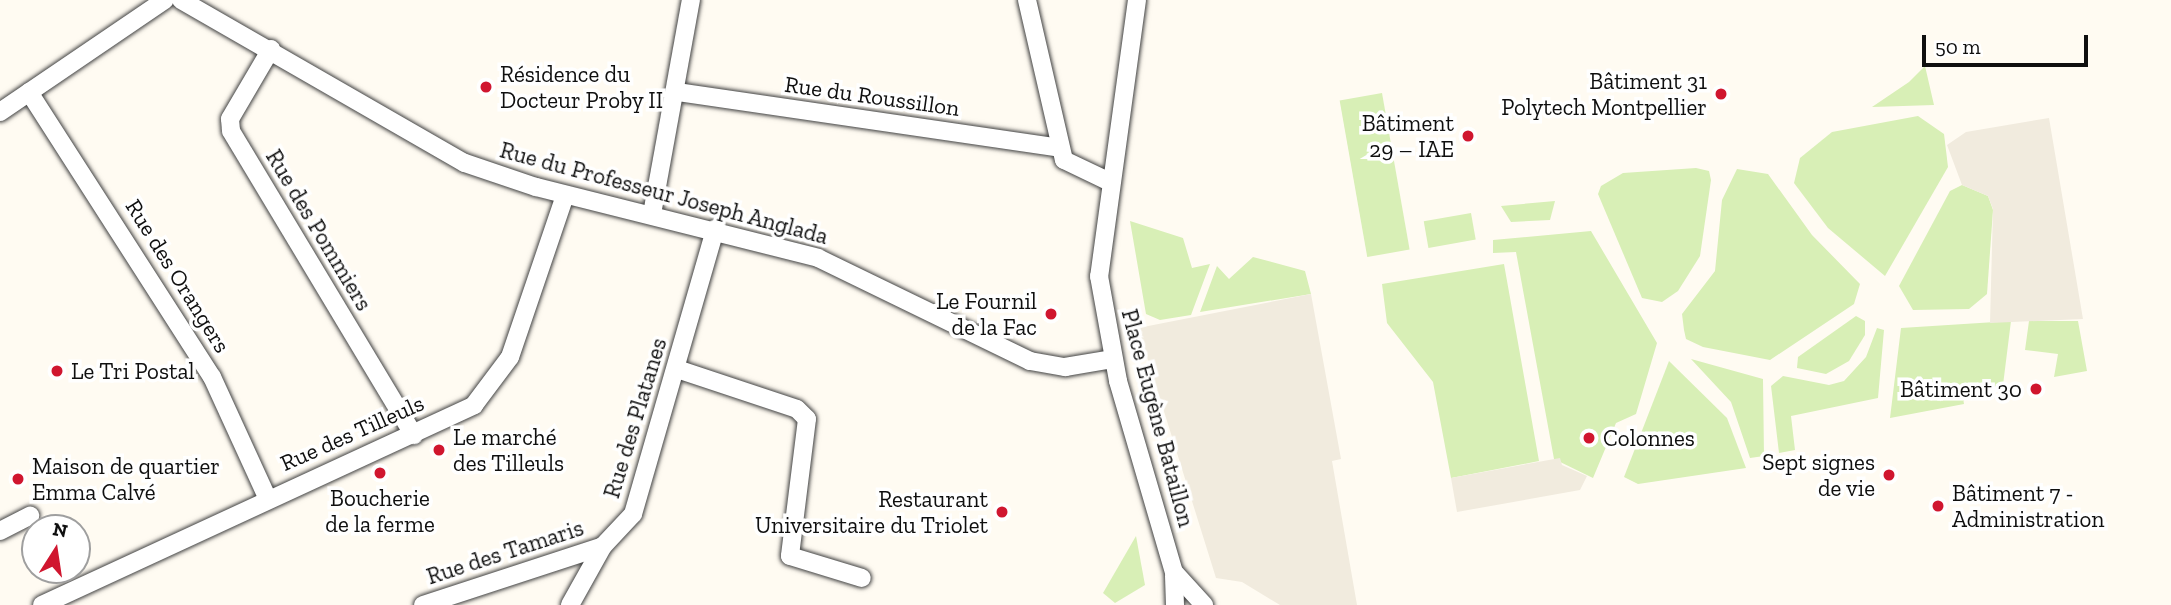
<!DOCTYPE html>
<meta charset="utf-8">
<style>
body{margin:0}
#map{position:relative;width:2171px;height:605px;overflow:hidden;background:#fffbf2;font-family:"Zilla Slab",serif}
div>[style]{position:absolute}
.green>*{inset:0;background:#d8efb6;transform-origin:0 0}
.plaza>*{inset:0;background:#f1ebde}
.roads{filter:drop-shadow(0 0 2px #424242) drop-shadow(0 0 2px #424242)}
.minor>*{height:18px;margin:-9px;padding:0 9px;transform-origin:9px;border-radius:9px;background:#fff}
.dots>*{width:19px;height:19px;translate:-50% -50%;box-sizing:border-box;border:4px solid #fff;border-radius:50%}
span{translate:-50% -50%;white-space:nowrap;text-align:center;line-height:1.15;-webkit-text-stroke:7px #fff;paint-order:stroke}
.poi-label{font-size:23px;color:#0f0f0f}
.left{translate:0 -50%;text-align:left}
.right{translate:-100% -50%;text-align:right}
.street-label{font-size:23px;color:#0f0f0f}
.north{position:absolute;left:21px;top:514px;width:70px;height:70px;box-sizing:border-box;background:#fff;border:2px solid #9f9f9f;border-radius:50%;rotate:12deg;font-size:19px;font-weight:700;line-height:28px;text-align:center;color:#0f0f0f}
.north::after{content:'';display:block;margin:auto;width:24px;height:32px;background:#d0162f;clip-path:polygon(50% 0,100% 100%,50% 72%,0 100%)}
.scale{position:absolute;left:1922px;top:35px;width:166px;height:32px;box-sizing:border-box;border:4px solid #0f0f0f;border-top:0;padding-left:9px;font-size:21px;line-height:24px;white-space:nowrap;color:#0f0f0f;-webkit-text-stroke:5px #fff;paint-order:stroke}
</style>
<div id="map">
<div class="green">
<div style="clip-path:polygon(1925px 66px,1934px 105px,1872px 107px,1909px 82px)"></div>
<div style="left:1382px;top:93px;width:159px;height:43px;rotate:80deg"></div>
<div style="clip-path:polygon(1918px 116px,1944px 134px,1948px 167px,1885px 276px,1828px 228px,1794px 183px,1800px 158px,1832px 132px)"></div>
<div style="clip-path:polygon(1696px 168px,1709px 171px,1711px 180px,1700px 256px,1678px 291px,1662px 302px,1642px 298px,1598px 194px,1601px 186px,1623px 173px)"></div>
<div style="clip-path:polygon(1737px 169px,1768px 174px,1812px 235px,1860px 284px,1854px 304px,1770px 360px,1703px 347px,1686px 339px,1684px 330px,1682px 314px,1715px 271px,1722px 200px)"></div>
<div style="clip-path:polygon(1962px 185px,1988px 196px,1993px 210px,1987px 294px,1969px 309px,1913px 310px,1899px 286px,1950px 191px)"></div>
<div style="clip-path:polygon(1555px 201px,1550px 220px,1511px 222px,1501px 206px)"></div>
<div style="left:1471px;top:213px;width:27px;height:48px;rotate:80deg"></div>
<div style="clip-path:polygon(1130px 221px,1183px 238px,1192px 268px,1210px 264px,1191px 315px,1160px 320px,1146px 314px)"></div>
<div style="clip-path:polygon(1591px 231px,1657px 343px,1636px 414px,1616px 423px,1593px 478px,1554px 459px,1516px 252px,1493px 253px,1493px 240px)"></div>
<div style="clip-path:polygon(1253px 257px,1305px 271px,1311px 294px,1200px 312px,1217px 266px,1229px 279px)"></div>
<div style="clip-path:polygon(1504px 264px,1539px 461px,1451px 478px,1433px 382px,1387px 323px,1382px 284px)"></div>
<div style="clip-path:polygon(1856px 316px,1865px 321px,1865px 335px,1849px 361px,1826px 374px,1797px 368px,1798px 357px)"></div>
<div style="clip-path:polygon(2011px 321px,2003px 385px,1962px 392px,1964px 404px,1890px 418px,1901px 328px)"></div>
<div style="clip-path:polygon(2029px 321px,2078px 321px,2087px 371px,2054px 377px,2058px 354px,2025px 350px)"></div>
<div style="clip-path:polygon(1877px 328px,1884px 330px,1878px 398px,1791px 416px,1795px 450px,1779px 453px,1771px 386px,1783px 376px,1829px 385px,1844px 381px,1866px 357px)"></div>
<div style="clip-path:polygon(1691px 359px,1763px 379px,1764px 456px,1750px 458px,1731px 402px)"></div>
<div style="clip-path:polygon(1669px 361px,1727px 418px,1746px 468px,1638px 484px,1624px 477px)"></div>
<div style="clip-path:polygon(1136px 536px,1145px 585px,1115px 603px,1103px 593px)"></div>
</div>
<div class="plaza">
<div style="clip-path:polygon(2049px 118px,2083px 319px,1990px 323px,1993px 209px,1988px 196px,1962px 185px,1947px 145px,1966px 132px)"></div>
<div style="clip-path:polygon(1311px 294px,1341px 459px,1332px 461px,1357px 605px,1280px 605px,1242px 582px,1216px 578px,1138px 328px)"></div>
<div style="clip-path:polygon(1560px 458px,1562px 465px,1587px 476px,1580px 490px,1457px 512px,1451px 478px)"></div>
</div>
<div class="roads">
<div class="minor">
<div style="left:181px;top:0;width:327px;rotate:29.9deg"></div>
<div style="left:465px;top:163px;width:75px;rotate:18.7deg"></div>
<div style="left:536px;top:187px;width:291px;rotate:14.1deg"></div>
<div style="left:818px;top:258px;width:236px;rotate:25.9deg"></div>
<div style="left:1030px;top:361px;width:36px;rotate:10deg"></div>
<div style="left:1065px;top:367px;width:49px;rotate:-9.5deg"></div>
<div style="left:1027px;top:0;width:164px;rotate:77deg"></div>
<div style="left:1064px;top:160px;width:49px;rotate:25.5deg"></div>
<div style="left:1137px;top:0;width:279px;rotate:97.8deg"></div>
<div style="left:1099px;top:276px;width:107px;rotate:79.7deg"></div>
<div style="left:1118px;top:381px;width:199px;rotate:73.7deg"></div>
<div style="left:1174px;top:572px;width:45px;rotate:47.7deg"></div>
<div style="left:271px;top:49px;width:81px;rotate:120.4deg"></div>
<div style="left:230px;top:119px;width:12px;rotate:85deg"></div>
<div style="left:231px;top:131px;width:355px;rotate:59deg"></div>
<div style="left:29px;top:92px;width:339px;rotate:57.3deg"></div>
<div style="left:212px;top:377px;width:132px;rotate:65.4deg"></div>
<div style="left:677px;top:92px;width:387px;rotate:8.3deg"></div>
<div style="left:0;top:112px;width:199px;rotate:-34.2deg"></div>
<div style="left:652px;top:214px;width:218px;rotate:-79.7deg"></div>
<div style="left:677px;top:369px;width:126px;rotate:18.4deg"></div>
<div style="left:797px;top:409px;width:14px;rotate:45deg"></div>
<div style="left:807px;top:419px;width:138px;rotate:97.1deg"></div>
<div style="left:790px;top:556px;width:75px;rotate:17deg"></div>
<div style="left:0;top:531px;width:34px;rotate:-27deg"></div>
<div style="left:1174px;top:576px;width:29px;rotate:88deg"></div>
<div style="left:42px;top:605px;width:476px;rotate:-24.8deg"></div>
<div style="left:474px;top:405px;width:60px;rotate:-53.1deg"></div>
<div style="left:510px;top:357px;width:171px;rotate:-71.2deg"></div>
<div style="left:423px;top:605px;width:189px;rotate:-18.1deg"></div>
<div style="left:570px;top:605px;width:68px;rotate:-60.8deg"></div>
<div style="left:603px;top:546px;width:44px;rotate:-46.8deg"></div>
<div style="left:633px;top:514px;width:297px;rotate:-73.9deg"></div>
</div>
</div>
<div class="dots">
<div style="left:486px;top:87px;background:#d0162f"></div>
<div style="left:1721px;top:94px;background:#d0162f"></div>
<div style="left:1468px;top:136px;background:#d0162f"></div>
<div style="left:1051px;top:314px;background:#d0162f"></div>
<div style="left:57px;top:371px;background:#d0162f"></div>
<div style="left:2036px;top:389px;background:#d0162f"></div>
<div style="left:1589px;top:438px;background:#d0162f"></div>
<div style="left:439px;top:450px;background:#d0162f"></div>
<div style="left:380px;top:473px;background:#d0162f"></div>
<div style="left:1889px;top:475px;background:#d0162f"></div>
<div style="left:18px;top:479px;background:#d0162f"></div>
<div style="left:1938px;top:506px;background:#d0162f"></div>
<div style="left:1002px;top:512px;background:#d0162f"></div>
</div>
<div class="poi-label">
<span class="left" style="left:500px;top:87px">Résidence du<br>Docteur Proby II</span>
<span class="right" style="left:1707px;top:94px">Bâtiment 31<br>Polytech Montpellier</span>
<span class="right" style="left:1454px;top:136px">Bâtiment<br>29 – IAE</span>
<span class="right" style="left:1037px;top:314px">Le Fournil<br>de la Fac</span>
<span class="left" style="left:71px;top:371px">Le Tri Postal</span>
<span class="right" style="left:2022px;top:389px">Bâtiment 30</span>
<span class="left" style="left:453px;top:450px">Le marché<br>des Tilleuls</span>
<span class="left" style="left:1603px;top:438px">Colonnes</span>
<span class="right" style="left:1875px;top:475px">Sept signes<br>de vie</span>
<span class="left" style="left:32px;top:479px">Maison de quartier<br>Emma Calvé</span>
<span class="left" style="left:1952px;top:506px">Bâtiment 7 -<br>Administration</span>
<span style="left:380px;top:511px">Boucherie<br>de la ferme</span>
<span class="right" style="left:988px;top:512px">Restaurant<br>Universitaire du Triolet</span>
</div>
<div class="street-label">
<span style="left:872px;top:96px;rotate:8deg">Rue du Roussillon</span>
<span style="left:664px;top:193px;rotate:15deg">Rue du Professeur Joseph Anglada</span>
<span style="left:319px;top:230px;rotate:59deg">Rue des Pommiers</span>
<span style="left:178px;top:276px;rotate:58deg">Rue des Orangers</span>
<span style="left:635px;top:418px;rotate:-73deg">Rue des Platanes</span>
<span style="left:1158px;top:418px;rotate:75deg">Place Eugène Bataillon</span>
<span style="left:352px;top:433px;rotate:-24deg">Rue des Tilleuls</span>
<span style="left:505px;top:552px;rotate:-18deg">Rue des Tamaris</span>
</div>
<div class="north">N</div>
<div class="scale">50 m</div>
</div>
